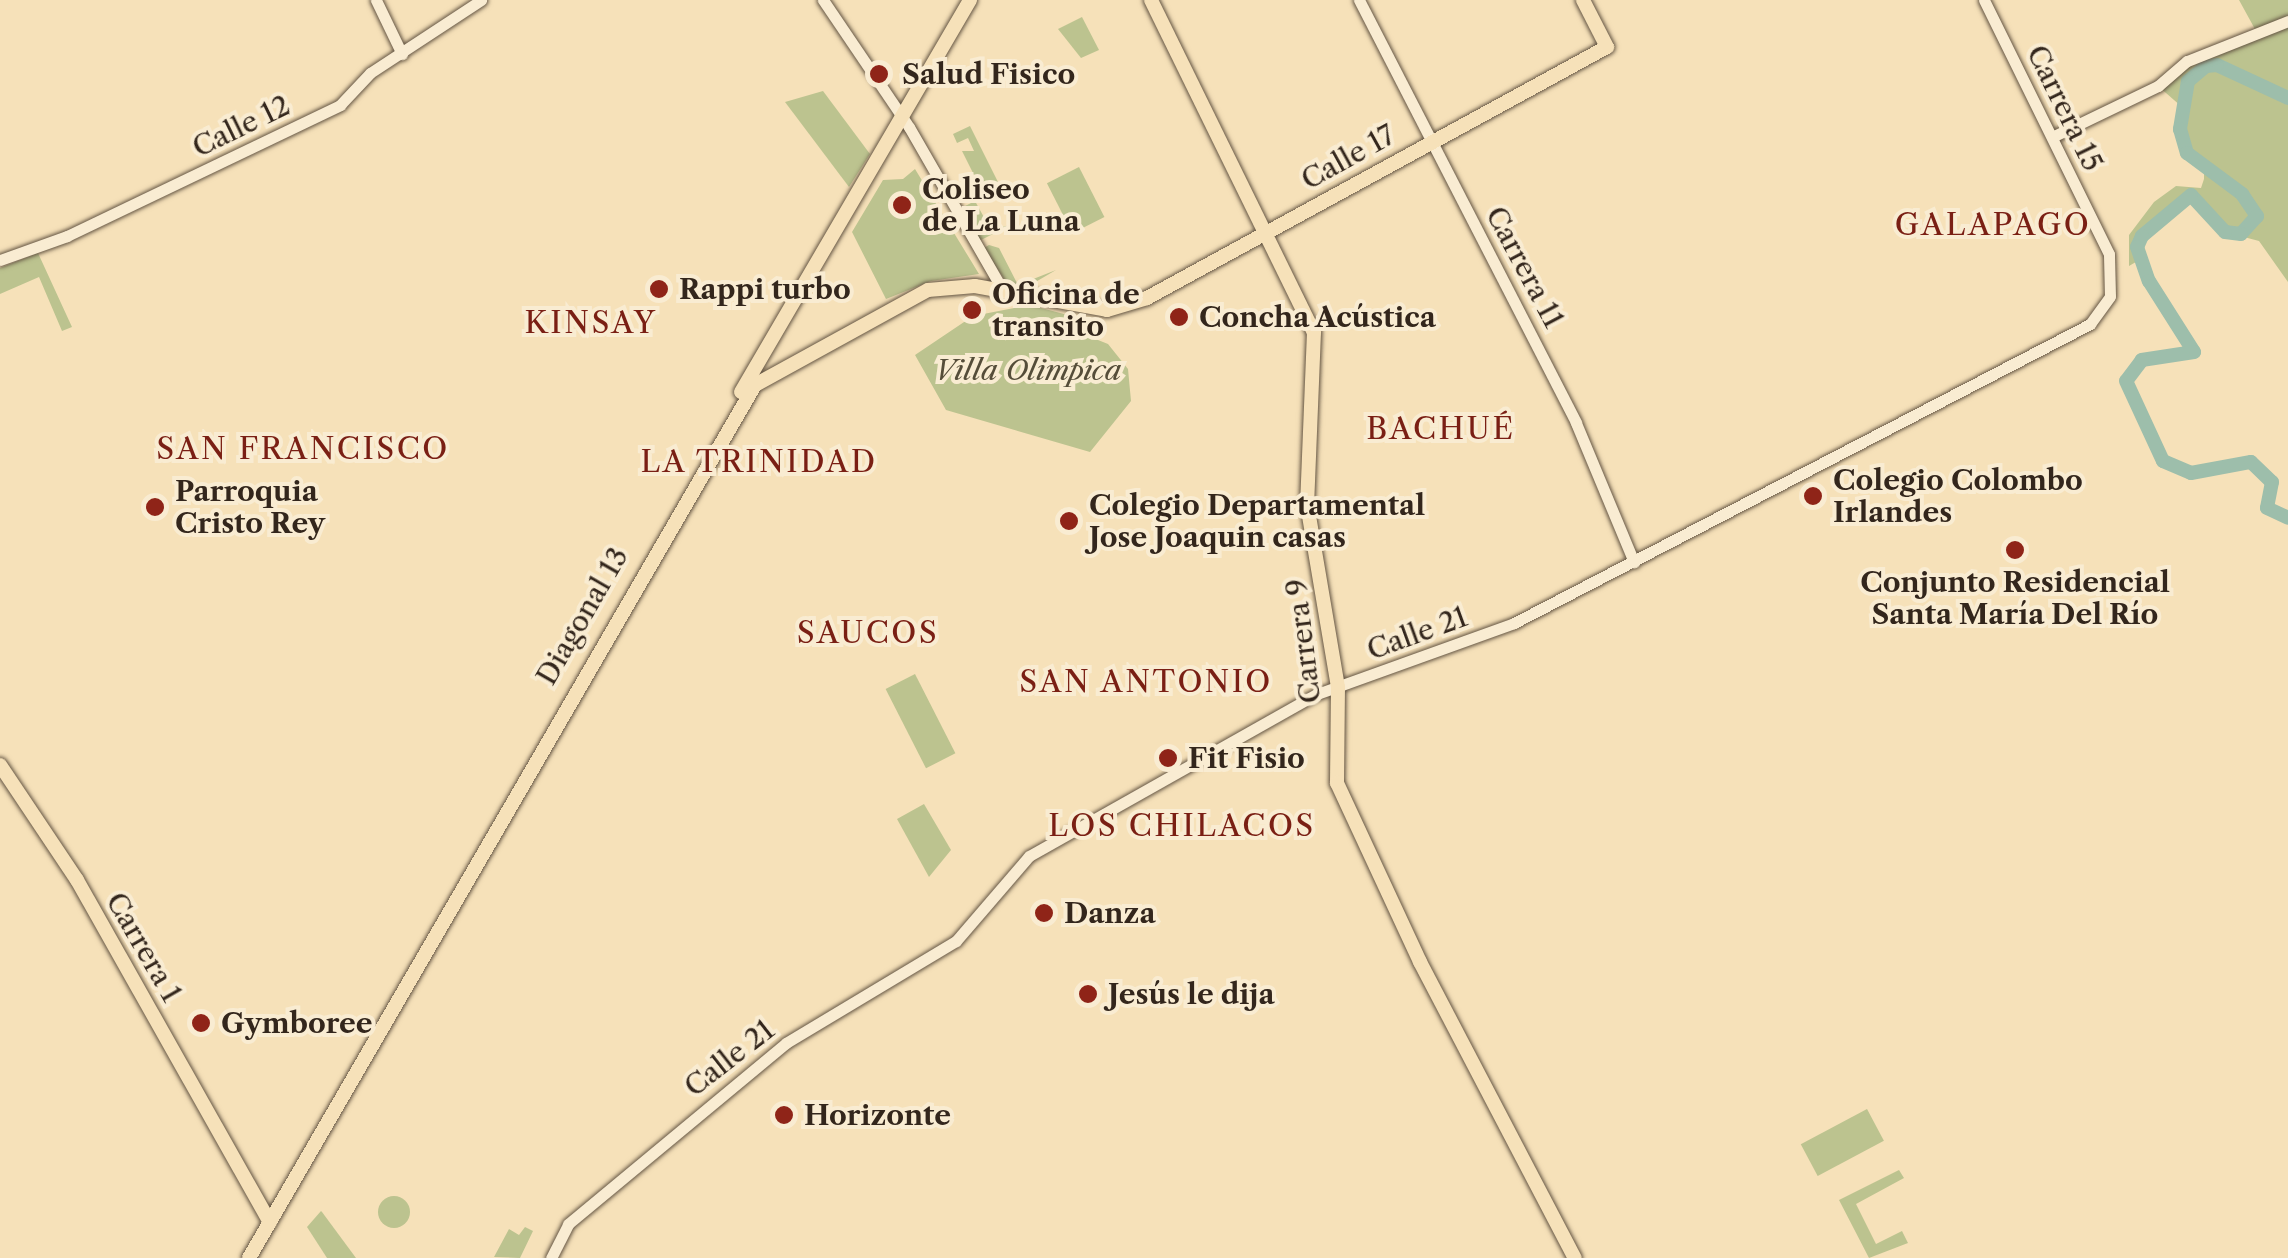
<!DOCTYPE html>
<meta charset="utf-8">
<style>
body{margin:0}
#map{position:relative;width:2288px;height:1258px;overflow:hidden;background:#f6e1b9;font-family:"Libre Caslon Text",serif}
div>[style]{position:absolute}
.green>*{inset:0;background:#bcc38f;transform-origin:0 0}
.round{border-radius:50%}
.river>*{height:14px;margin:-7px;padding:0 7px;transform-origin:7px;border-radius:7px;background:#9dbeab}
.roads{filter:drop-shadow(0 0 2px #645543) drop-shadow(0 0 2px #645543)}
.minor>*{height:11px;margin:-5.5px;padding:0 5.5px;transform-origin:5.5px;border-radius:5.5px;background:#f9ecd2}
.major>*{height:14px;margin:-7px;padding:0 7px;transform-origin:7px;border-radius:7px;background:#f6e1b9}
.dots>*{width:28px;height:28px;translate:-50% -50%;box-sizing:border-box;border:5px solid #f9ecd2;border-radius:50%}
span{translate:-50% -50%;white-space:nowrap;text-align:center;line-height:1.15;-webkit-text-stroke:8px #f9ecd2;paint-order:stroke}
.poi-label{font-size:28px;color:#33261c;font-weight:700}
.left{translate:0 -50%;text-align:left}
.street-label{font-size:28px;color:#33261c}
.park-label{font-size:28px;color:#554d39;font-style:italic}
.neighbourhood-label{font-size:30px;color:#7a1f14;letter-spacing:2.5px}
</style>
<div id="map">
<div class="green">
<div style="clip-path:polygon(2239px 0,2288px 0,2288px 282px,2259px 241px,2225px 232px,2191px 195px,2142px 236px,2141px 259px,2129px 266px,2129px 235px,2154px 202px,2176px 186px,2201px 188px,2204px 179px,2204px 168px,2181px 137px,2182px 107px,2158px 86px,2181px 65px,2256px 31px)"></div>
<div style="clip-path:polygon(1082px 17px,1099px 50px,1081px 58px,1058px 29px)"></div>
<div style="clip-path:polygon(823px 91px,870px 154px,849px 187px,785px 102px)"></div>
<div style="clip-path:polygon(970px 126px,999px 184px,983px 193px,962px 151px,974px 151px,968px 138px,957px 143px,953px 134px)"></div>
<div style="left:1079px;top:167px;width:56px;height:36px;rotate:63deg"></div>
<div style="clip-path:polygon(915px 169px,979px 274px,931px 281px,886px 299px,852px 232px,883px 180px,903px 179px)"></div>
<div style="clip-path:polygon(975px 201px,991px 230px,1013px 224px,979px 241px,961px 208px)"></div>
<div style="clip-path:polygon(989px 245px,999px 248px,1018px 285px,1056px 270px,1027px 287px,1008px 285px,984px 248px)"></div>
<div style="clip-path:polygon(38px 253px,72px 327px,62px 331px,39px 277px,0 294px,0 268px)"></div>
<div style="clip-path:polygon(1030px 305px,1079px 318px,1078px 332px,1108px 344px,1128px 369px,1131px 401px,1090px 452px,946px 410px,915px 355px,973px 316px)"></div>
<div style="left:915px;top:674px;width:89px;height:33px;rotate:63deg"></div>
<div style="clip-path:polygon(924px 804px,951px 850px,929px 877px,897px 819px)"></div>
<div style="left:1867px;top:1109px;width:36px;height:75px;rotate:62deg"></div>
<div style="clip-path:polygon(1899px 1170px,1904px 1178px,1856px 1204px,1876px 1244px,1902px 1231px,1908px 1243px,1869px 1258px,1839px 1200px)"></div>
<div class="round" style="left:378px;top:1196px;width:32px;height:32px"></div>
<div style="clip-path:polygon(321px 1211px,322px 1212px,356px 1258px,327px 1258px,307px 1227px)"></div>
<div style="clip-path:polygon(525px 1227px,533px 1231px,520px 1258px,494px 1257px,509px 1229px,519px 1235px)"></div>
</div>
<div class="river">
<div style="left:2288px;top:98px;width:78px;rotate:-155.1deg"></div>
<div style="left:2217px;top:65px;width:11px;rotate:175deg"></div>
<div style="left:2206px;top:66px;width:23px;rotate:140deg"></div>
<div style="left:2188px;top:81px;width:49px;rotate:99.5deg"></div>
<div style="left:2180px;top:129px;width:25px;rotate:74deg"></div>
<div style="left:2187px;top:153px;width:69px;rotate:36.7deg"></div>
<div style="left:2242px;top:194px;width:27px;rotate:56deg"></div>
<div style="left:2257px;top:216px;width:24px;rotate:132deg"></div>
<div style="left:2241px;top:234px;width:16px;rotate:-173deg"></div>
<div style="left:2225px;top:232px;width:50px;rotate:-132.6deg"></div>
<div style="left:2191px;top:195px;width:64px;rotate:140.1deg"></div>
<div style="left:2142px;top:236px;width:12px;rotate:114deg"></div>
<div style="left:2137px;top:247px;width:36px;rotate:71deg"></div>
<div style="left:2149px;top:281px;width:84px;rotate:57.6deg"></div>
<div style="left:2194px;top:352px;width:53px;rotate:171.3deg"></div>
<div style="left:2142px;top:360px;width:26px;rotate:127deg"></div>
<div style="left:2126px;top:381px;width:88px;rotate:65.2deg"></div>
<div style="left:2163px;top:461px;width:30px;rotate:23deg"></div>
<div style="left:2191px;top:473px;width:61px;rotate:-10.4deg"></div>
<div style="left:2251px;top:462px;width:29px;rotate:44deg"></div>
<div style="left:2272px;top:482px;width:26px;rotate:101deg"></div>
<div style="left:2267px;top:508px;width:23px;rotate:25deg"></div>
</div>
<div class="roads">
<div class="minor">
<div style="left:376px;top:0;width:60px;rotate:64.3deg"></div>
<div style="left:823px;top:0;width:153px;rotate:55.9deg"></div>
<div style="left:909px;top:127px;width:190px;rotate:60.1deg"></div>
<div style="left:1359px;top:0;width:475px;rotate:62.8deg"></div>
<div style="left:1576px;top:423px;width:151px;rotate:67.4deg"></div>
<div style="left:2052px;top:137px;width:118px;rotate:-25.7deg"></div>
<div style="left:2158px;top:86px;width:38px;rotate:-41deg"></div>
<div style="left:2187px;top:61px;width:109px;rotate:-21.6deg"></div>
<div style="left:0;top:260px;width:71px;rotate:-19.7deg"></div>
<div style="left:67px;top:236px;width:303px;rotate:-25.6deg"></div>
<div style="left:340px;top:105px;width:44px;rotate:-46.8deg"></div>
<div style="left:370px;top:73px;width:133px;rotate:-33.3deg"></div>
<div style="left:551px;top:1258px;width:38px;rotate:-63deg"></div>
<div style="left:568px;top:1224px;width:283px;rotate:-39.7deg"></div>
<div style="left:786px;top:1043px;width:198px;rotate:-31deg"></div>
<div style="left:956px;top:941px;width:112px;rotate:-49.3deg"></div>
<div style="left:1029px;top:856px;width:330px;rotate:-29.4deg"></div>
<div style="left:1317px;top:694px;width:209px;rotate:-19.8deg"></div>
<div style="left:1514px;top:623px;width:649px;rotate:-27.43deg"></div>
<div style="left:2090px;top:324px;width:34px;rotate:-54deg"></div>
<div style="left:2110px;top:296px;width:42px;rotate:-91.4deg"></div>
<div style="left:2109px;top:254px;width:283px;rotate:-116.2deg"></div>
</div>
<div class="major">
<div style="left:1151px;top:0;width:370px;rotate:63.9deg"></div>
<div style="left:1314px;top:332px;width:172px;rotate:92.3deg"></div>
<div style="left:1307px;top:504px;width:186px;rotate:80.4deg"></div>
<div style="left:1338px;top:687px;width:96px;rotate:90.6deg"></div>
<div style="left:1337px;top:783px;width:197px;rotate:65.1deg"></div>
<div style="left:1420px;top:962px;width:334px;rotate:62.4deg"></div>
<div style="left:741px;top:392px;width:454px;rotate:-59.7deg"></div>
<div style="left:0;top:765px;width:138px;rotate:56.2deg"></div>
<div style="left:77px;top:880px;width:393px;rotate:60.6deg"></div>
<div style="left:249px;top:1258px;width:1009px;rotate:-59.9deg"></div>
<div style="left:755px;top:385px;width:197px;rotate:-28.8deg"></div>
<div style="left:928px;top:290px;width:47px;rotate:-4.9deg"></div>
<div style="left:975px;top:286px;width:134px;rotate:10.3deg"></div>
<div style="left:1107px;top:310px;width:42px;rotate:-16.7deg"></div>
<div style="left:1147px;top:298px;width:524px;rotate:-28.62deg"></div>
<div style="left:1607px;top:47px;width:53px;rotate:-117.1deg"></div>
</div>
</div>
<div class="dots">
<div style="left:879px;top:74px;background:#8f2418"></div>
<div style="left:902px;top:205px;background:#8f2418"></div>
<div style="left:659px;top:289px;background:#8f2418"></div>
<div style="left:972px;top:310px;background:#8f2418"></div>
<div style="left:1179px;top:317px;background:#8f2418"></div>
<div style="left:1813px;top:496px;background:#8f2418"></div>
<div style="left:155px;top:507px;background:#8f2418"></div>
<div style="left:1069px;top:521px;background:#8f2418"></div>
<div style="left:2015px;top:550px;background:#8f2418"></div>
<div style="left:1168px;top:758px;background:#8f2418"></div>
<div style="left:1044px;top:913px;background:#8f2418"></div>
<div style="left:1088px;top:994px;background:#8f2418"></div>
<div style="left:201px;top:1023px;background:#8f2418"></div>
<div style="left:784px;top:1115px;background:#8f2418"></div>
</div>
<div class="poi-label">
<span class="left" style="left:902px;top:74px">Salud Fisico</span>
<span class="left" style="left:922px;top:205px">Coliseo<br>de La Luna</span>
<span class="left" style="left:679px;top:289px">Rappi turbo</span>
<span class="left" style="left:992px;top:310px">Oficina de<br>transito</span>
<span class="left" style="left:1199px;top:317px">Concha Acústica</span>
<span class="left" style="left:1833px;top:496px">Colegio Colombo<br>Irlandes</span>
<span class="left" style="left:175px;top:507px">Parroquia<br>Cristo Rey</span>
<span class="left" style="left:1089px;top:521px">Colegio Departamental<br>Jose Joaquin casas</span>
<span style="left:2015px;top:598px">Conjunto Residencial<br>Santa María Del Río</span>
<span class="left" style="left:1188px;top:758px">Fit Fisio</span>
<span class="left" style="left:1064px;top:913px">Danza</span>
<span class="left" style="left:1108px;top:994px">Jesús le dija</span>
<span class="left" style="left:221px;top:1023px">Gymboree</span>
<span class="left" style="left:804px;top:1115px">Horizonte</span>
</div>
<div class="street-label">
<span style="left:2065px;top:108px;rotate:64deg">Carrera 15</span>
<span style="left:241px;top:126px;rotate:-26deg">Calle 12</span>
<span style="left:1348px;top:157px;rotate:-29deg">Calle 17</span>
<span style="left:1525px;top:267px;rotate:62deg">Carrera 11</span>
<span style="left:582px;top:616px;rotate:-60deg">Diagonal 13</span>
<span style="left:1417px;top:633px;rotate:-20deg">Calle 21</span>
<span style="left:1303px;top:641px;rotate:-97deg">Carrera 9</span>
<span style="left:144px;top:947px;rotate:60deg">Carrera 1</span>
<span style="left:729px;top:1058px;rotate:-38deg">Calle 21</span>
</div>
<div class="park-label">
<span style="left:1028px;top:370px">Villa Olimpica</span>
</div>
<div class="neighbourhood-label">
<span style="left:1993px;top:225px">GALAPAGO</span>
<span style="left:591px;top:323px">KINSAY</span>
<span style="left:1441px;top:429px">BACHUÉ</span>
<span style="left:303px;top:449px">SAN FRANCISCO</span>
<span style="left:759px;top:462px">LA TRINIDAD</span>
<span style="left:868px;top:633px">SAUCOS</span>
<span style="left:1146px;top:682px">SAN ANTONIO</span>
<span style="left:1182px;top:826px">LOS CHILACOS</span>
</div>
</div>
